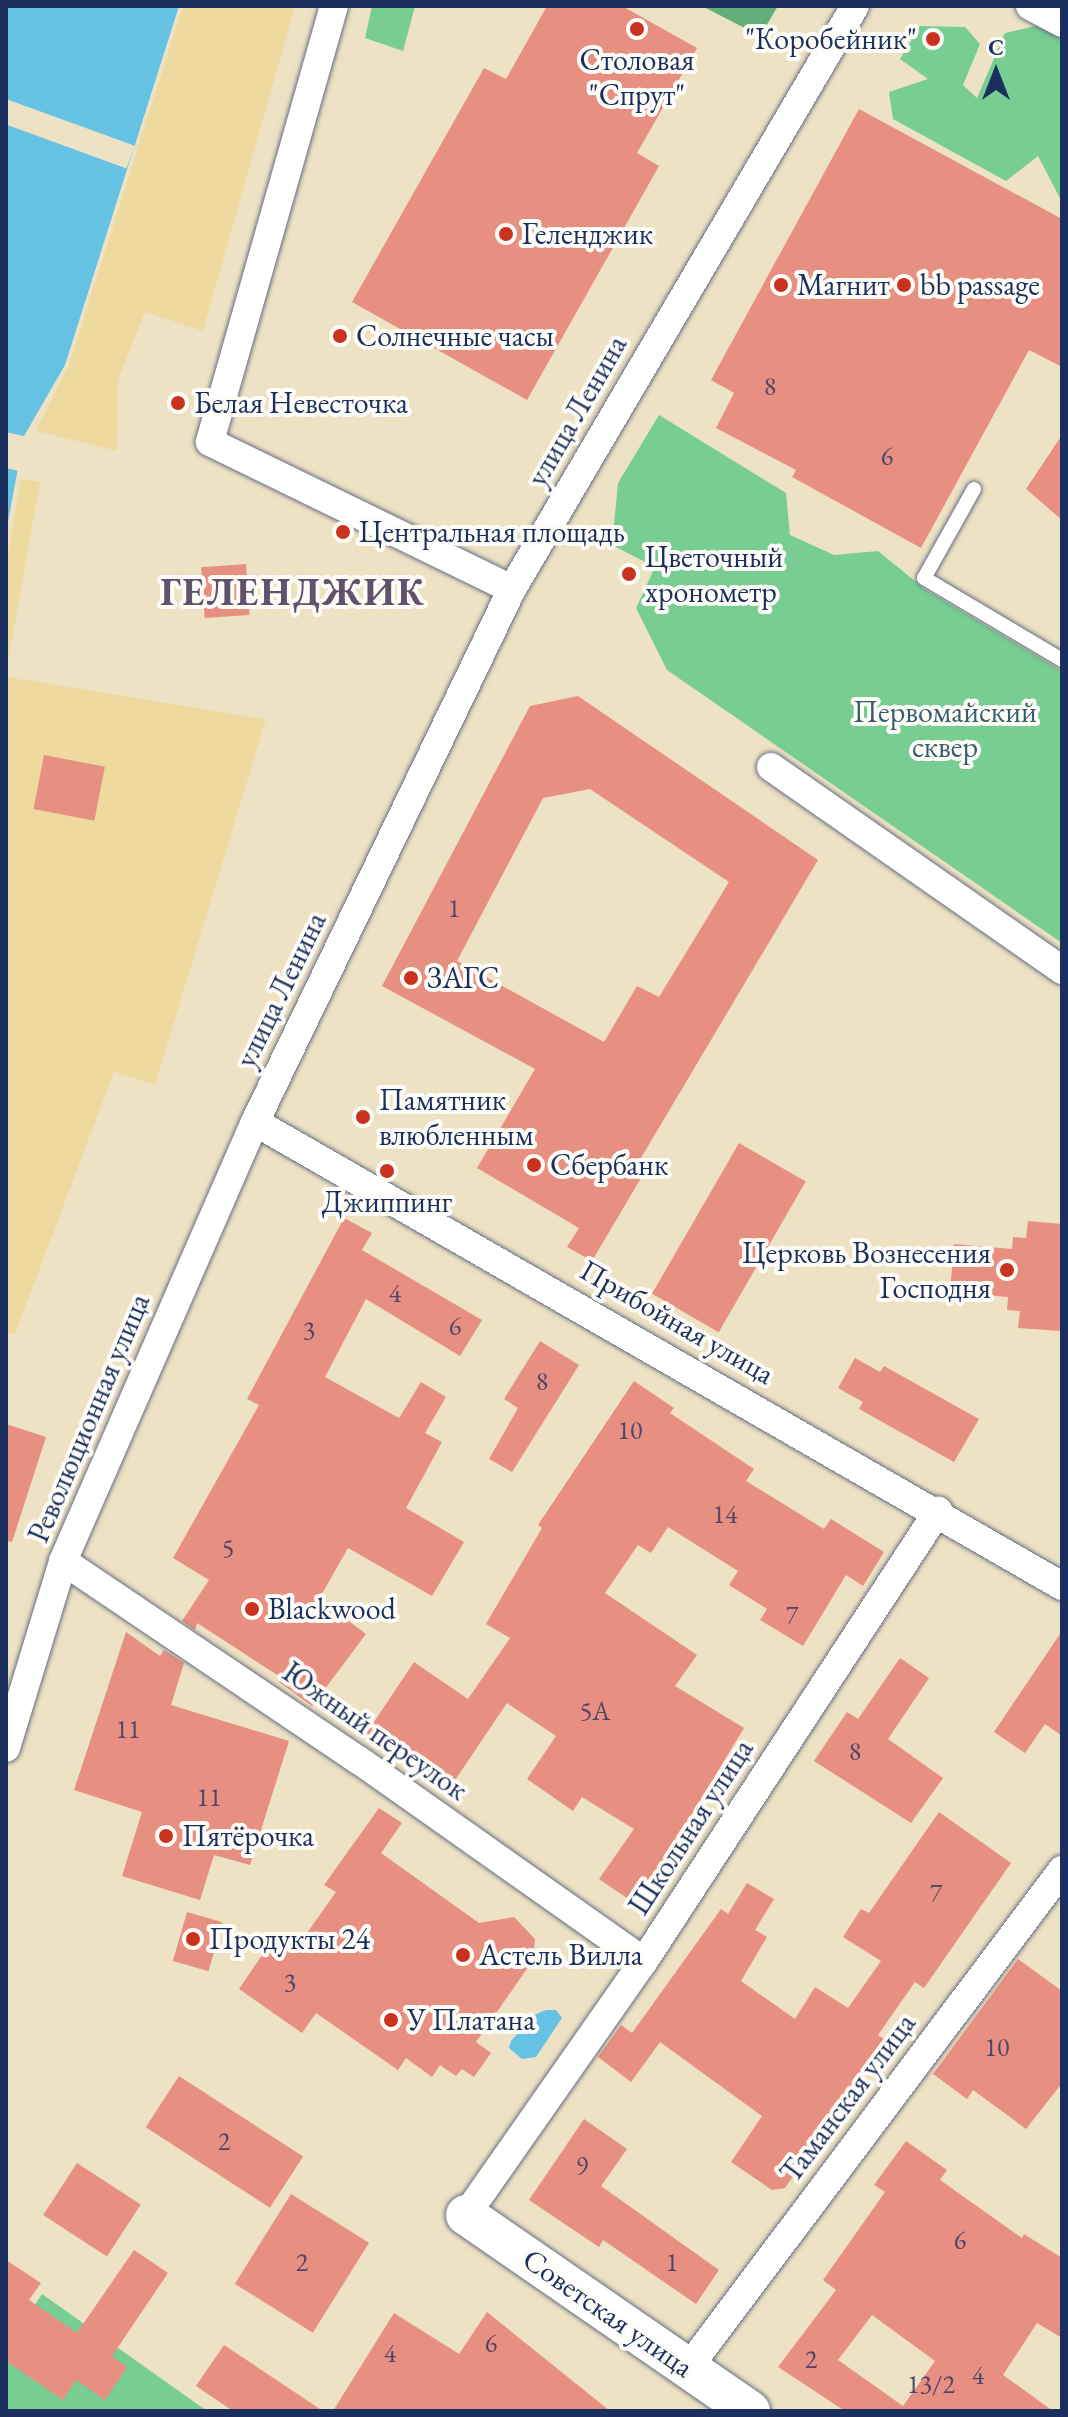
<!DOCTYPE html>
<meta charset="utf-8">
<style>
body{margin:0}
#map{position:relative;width:1068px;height:2417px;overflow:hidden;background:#eee2c4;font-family:"EB Garamond",serif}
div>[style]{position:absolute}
.green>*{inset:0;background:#77cd92}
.forest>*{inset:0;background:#61b07c}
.sand>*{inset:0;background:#eeda9e}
.water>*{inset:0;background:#65c2e3}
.pier>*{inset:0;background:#eee2c4;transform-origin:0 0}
.building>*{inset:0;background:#e78f81;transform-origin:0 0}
.roads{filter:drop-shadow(0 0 2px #656e82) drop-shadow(0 0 2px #656e82)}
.lane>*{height:14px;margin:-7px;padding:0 7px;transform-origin:7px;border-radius:7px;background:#fff}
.street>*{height:28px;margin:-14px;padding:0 14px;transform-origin:14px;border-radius:14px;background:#fff}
.secondary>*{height:40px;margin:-20px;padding:0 20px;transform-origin:20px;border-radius:20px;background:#fff}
.dots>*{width:22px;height:22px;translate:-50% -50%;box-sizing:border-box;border:4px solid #fdfcf7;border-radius:50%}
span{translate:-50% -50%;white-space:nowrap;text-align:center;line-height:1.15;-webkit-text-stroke:8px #fdfcf7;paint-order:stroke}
.number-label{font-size:26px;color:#4e4767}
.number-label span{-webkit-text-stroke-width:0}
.poi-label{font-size:30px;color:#1b2f5e}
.right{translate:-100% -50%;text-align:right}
.left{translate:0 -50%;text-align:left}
.street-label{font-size:30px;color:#1b2f5e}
.park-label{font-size:30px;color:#375e6e}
.district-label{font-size:38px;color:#62516a;font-weight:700;letter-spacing:2px}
.frame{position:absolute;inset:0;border:8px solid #1b2f5e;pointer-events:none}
.north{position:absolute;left:956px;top:32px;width:80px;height:80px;-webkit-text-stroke:6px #fdfcf7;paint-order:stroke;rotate:0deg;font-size:22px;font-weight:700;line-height:32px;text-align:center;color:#1b2f5e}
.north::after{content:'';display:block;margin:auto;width:28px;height:36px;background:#1b2f5e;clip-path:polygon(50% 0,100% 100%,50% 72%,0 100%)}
</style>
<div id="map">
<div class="green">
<div style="clip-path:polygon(372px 6px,415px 6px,403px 51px,365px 38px)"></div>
<div style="clip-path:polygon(920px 26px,965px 27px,980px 44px,963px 85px,977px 98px,1005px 33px,1035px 26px,1062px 32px,1062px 202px,1038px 156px,1006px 181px,893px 119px,889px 92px,928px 79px,900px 59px)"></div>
<div style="clip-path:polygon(659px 415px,786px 493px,790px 535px,834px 555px,878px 551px,926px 590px,1062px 671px,1062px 943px,667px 670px,636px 608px,655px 567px,612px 545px,618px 483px)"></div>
<div style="clip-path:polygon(42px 2294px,207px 2411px,6px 2411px,6px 2348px)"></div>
</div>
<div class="forest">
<div style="clip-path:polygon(702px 6px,778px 6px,760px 36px)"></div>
</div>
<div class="sand">
<div style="clip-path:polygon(183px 6px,295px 6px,203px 331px,145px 312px,118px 380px,117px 451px,36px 431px,69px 365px)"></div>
<div style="clip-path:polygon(21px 479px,40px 482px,6px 673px,6px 564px)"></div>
<div style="clip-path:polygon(6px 677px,266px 719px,155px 1085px,114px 1072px,15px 1334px,6px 1332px)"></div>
</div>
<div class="water">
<div style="clip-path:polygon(6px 6px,179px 6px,65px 365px,24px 436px,6px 532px)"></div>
<div style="clip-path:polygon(546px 2010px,556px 2010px,562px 2018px,536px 2057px,522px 2059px,509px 2048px,511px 2041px,534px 2015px)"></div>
</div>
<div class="pier">
<div style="left:6px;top:99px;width:137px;height:24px;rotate:20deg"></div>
<div style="clip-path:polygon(6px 432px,28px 437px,19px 471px,6px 468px)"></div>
</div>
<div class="building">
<div style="clip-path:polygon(547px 6px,622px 6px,697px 48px,637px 153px,659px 166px,527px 400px,352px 302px,484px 68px,506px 79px)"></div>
<div style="clip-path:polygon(859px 109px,1062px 219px,1062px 367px,1029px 350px,921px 548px,792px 477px,796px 470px,716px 428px,734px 393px,711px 380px)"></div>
<div style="clip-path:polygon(1062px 435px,1062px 520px,1026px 489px)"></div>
<div style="left:246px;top:564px;width:51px;height:45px;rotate:86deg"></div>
<div style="clip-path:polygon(evenodd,578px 696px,818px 860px,632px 1173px,641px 1178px,592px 1261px,567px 1247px,579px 1228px,477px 1168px,535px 1069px,382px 986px,530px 706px,578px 696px,590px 789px,729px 882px,659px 997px,637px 986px,604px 1042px,457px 961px,543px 798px,590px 789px)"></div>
<div style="left:44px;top:755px;width:62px;height:55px;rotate:11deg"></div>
<div style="left:739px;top:1143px;width:77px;height:174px;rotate:30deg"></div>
<div style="clip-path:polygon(344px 1218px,372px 1233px,362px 1250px,482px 1320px,460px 1356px,366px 1299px,325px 1377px,399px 1418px,421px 1382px,446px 1397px,425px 1433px,442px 1442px,406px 1508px,464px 1542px,432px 1596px,348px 1548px,319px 1599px,366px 1634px,312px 1706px,279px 1682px,282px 1678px,197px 1623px,195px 1630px,182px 1621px,209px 1580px,173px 1558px,259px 1405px,247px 1399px)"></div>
<div style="clip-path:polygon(1028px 1221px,1062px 1224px,1062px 1331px,1018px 1328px,1020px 1311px,1007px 1310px,1008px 1297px,950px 1292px,954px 1244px,1012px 1249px,1013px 1237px,1026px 1238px)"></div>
<div style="clip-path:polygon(540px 1341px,579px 1365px,512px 1472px,489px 1459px,518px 1408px,504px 1399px)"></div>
<div style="clip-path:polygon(855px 1358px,880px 1372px,884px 1366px,979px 1419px,954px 1462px,859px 1409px,863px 1402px,838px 1388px)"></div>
<div style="clip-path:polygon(634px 1381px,674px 1408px,670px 1413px,754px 1469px,746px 1481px,824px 1529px,831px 1519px,884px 1552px,863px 1586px,846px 1575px,803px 1646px,760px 1620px,767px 1609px,729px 1585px,738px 1571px,668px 1527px,651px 1553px,638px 1545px,605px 1593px,697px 1655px,675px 1686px,744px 1728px,687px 1822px,691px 1825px,675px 1853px,637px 1905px,599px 1879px,634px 1829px,582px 1797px,573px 1811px,527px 1779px,556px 1736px,507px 1703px,447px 1792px,366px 1734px,414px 1662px,468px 1699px,510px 1638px,486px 1624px,542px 1528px,538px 1525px)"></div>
<div style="clip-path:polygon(6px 1424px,46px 1437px,12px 1542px,6px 1541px)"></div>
<div style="clip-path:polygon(1062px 1631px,1062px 1736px,1045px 1724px,1025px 1753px,994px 1732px)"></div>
<div style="clip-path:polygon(126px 1632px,160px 1656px,164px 1650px,184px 1663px,171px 1705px,289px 1741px,250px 1865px,214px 1855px,200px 1900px,122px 1876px,142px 1812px,74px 1790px)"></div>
<div style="clip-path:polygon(900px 1658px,929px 1678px,888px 1739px,943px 1778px,911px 1823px,814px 1761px,847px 1712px,858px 1719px)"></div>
<div style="clip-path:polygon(379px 1808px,402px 1823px,381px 1853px,479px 1923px,514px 1917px,535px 1939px,533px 1960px,476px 2042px,491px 2053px,474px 2077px,462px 2069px,456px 2076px,440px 2065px,432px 2077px,406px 2058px,398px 2070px,316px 2013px,302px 2033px,239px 1989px,277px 1933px,297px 1947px,336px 1892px,324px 1885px)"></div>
<div style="clip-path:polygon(939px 1812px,1011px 1863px,924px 1988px,915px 1982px,878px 2035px,887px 2041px,785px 2188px,772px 2190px,731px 2162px,762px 2116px,660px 2042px,631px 2082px,598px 2057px,621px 2025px,632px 2033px,721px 1909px,728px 1914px,747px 1883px,774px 1899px,755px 1930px,767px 1937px,741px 1981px,795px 2019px,815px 1987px,848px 2008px,881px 1961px,843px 1937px,861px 1909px,869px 1913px)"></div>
<div style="left:187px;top:1912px;width:37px;height:51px;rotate:16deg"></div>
<div style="clip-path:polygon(1018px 1959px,1062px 1991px,1062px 2083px,1026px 2129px,973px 2090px,967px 2099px,933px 2074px)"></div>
<div style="left:179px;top:2076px;width:148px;height:61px;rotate:33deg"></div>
<div style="clip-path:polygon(584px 2119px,627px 2149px,601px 2186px,719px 2270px,696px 2304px,603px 2240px,599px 2247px,529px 2200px)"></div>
<div style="clip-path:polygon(evenodd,906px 2141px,947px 2170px,940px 2180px,1022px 2238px,1024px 2234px,1062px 2258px,1062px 2338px,1037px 2323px,1003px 2375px,1053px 2411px,845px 2411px,778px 2367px,836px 2290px,823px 2280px,885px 2192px,874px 2185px,906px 2141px,872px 2315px,935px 2361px,903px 2406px,838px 2360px,872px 2315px)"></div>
<div style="left:77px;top:2163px;width:76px;height:62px;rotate:33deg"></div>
<div style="left:291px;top:2194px;width:92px;height:106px;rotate:32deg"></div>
<div style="clip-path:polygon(134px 2250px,168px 2273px,112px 2356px,127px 2367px,105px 2400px,76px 2380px,63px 2400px,6px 2361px,6px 2260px,41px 2283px,29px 2300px,77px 2333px)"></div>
<div style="clip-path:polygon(487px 2312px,610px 2411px,333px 2411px,394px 2313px,459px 2354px)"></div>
<div style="clip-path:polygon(224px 2345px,323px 2411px,233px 2411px,196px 2386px)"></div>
</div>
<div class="roads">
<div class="lane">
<div style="left:974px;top:489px;width:102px;rotate:119.3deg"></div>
<div style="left:924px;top:578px;width:161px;rotate:30.7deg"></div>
</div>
<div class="street">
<div style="left:334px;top:6px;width:453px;rotate:105.9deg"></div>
<div style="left:210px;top:442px;width:336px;rotate:26deg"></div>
<div style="left:1030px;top:6px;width:36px;rotate:28deg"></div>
<div style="left:771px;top:767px;width:355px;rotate:34.9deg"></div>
<div style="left:255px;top:1122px;width:931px;rotate:29.9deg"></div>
<div style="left:63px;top:1561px;width:358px;rotate:34deg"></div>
<div style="left:360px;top:1761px;width:347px;rotate:35.2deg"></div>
<div style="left:6px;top:1748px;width:195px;rotate:-73deg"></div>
<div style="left:63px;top:1561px;width:479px;rotate:-66.4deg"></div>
<div style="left:255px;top:1122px;width:592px;rotate:-64.26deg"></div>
<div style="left:512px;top:589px;width:676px;rotate:-59.53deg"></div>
<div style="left:466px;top:2215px;width:310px;rotate:-55deg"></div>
<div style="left:644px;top:1961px;width:538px;rotate:-56.84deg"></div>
<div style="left:688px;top:2368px;width:623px;rotate:-53.09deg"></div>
</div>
<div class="secondary">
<div style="left:466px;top:2215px;width:345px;rotate:34.6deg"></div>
</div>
</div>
<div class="dots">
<div style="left:637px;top:29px;background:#c8321e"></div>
<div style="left:933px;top:39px;background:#c8321e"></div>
<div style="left:506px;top:234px;background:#c8321e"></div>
<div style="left:781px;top:285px;background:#c8321e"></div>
<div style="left:904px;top:285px;background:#c8321e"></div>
<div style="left:340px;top:336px;background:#c8321e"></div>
<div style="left:178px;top:403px;background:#c8321e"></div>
<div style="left:343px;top:532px;background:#c8321e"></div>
<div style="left:629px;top:574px;background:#c8321e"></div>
<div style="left:411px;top:978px;background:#c8321e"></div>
<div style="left:363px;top:1117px;background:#c8321e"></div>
<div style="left:534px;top:1165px;background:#c8321e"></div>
<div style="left:387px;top:1171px;background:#c8321e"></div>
<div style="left:1007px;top:1270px;background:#c8321e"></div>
<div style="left:252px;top:1609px;background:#c8321e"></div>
<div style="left:166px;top:1836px;background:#c8321e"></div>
<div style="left:193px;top:1939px;background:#c8321e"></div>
<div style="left:463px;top:1955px;background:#c8321e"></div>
<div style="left:391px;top:2020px;background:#c8321e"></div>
</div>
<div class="number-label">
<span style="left:770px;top:387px">8</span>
<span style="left:887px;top:457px">6</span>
<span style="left:454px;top:909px">1</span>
<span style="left:395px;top:1294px">4</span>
<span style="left:455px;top:1327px">6</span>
<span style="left:309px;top:1331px">3</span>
<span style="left:542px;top:1382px">8</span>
<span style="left:630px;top:1431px">10</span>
<span style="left:725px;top:1515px">14</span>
<span style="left:228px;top:1549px">5</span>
<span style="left:792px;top:1616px">7</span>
<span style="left:595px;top:1712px">5А</span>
<span style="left:128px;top:1730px">11</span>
<span style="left:855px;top:1752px">8</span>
<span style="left:209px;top:1798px">11</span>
<span style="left:936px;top:1894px">7</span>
<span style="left:290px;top:1983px">3</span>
<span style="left:997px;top:2048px">10</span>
<span style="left:224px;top:2142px">2</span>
<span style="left:582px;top:2167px">9</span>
<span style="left:960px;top:2241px">6</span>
<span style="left:302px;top:2263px">2</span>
<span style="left:672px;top:2263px">1</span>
<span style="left:491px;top:2344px">6</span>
<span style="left:390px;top:2354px">4</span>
<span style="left:811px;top:2360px">2</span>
<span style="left:978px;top:2376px">4</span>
<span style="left:931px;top:2385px">13/2</span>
</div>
<div class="poi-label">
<span class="right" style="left:917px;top:39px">"Коробейник"</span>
<span style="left:637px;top:77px">Столовая<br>"Спрут"</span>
<span class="left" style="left:522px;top:234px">Геленджик</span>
<span class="left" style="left:797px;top:285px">Магнит</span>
<span class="left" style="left:920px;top:285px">bb passage</span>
<span class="left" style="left:356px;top:336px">Солнечные часы</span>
<span class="left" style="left:194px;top:403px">Белая Невесточка</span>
<span class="left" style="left:359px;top:532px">Центральная площадь</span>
<span class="left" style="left:645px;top:574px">Цветочный<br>хронометр</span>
<span class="left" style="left:427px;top:978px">ЗАГС</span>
<span class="left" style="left:379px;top:1117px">Памятник<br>влюбленным</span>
<span class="left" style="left:550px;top:1165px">Сбербанк</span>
<span style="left:387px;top:1202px">Джиппинг</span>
<span class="right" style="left:991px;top:1270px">Церковь Вознесения<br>Господня</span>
<span class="left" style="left:268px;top:1609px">Blackwood</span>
<span class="left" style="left:182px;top:1836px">Пятёрочка</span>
<span class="left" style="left:209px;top:1939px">Продукты 24</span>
<span class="left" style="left:479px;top:1955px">Астель Вилла</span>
<span class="left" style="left:407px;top:2020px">У Платана</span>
</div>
<div class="street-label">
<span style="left:577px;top:411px;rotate:-60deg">улица Ленина</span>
<span style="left:281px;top:990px;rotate:-64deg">улица Ленина</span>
<span style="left:677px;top:1322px;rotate:30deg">Прибойная улица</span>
<span style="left:89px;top:1418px;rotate:-67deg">Революционная улица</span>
<span style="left:375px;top:1731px;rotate:35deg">Южный переулок</span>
<span style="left:691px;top:1827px;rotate:-57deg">Школьная улица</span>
<span style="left:848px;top:2098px;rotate:-53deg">Таманская улица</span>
<span style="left:608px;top:2313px;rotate:35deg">Советская улица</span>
</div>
<div class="park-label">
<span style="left:945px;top:729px">Первомайский<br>сквер</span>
</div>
<div class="district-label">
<span style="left:293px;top:592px">ГЕЛЕНДЖИК</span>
</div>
<div class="frame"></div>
<div class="north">С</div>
</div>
